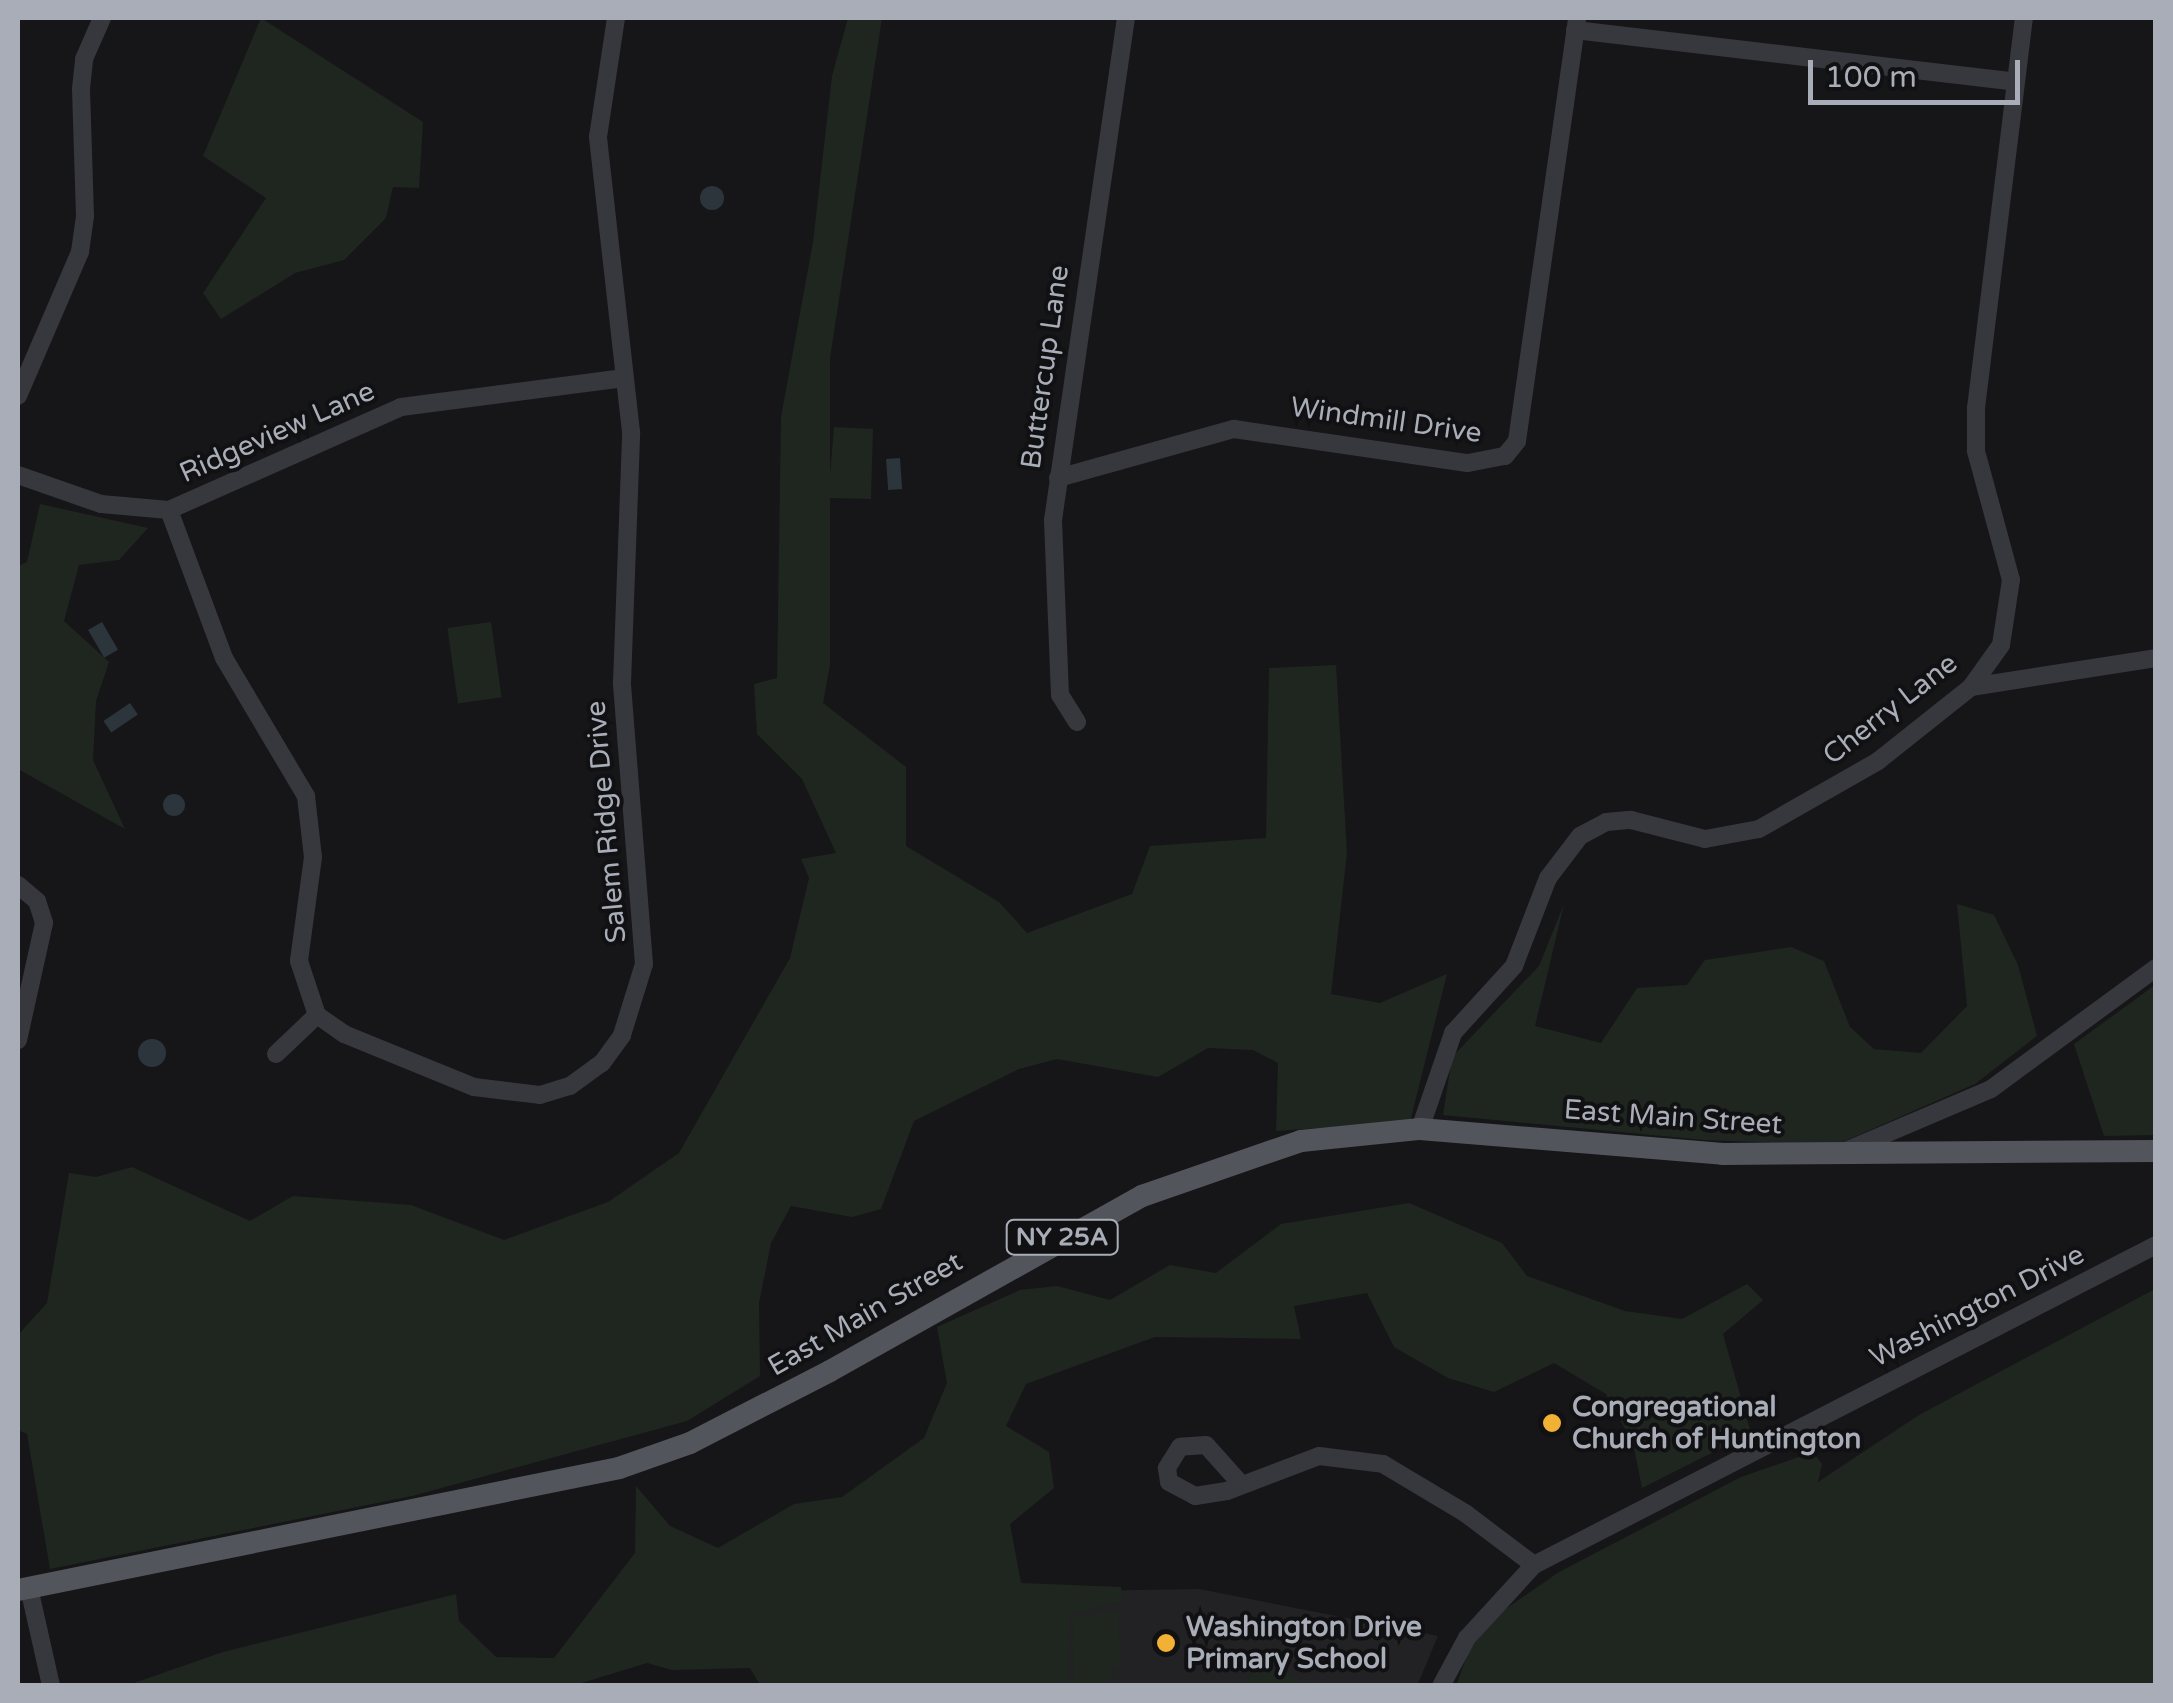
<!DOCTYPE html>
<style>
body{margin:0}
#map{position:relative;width:2173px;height:1703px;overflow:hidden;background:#161618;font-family:"Varela Round",sans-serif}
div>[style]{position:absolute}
.built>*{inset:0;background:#222225}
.green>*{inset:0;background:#1e261f;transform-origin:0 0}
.water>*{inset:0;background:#2c353c;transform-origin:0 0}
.round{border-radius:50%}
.minor>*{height:18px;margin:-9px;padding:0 9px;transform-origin:9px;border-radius:9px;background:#37383d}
.major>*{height:22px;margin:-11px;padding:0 11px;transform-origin:11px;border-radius:11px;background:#53555c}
.dots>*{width:28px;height:28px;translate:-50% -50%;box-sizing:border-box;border:5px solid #111113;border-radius:50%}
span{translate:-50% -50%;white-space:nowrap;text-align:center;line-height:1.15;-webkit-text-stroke:8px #111113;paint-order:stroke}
.shield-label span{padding:2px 8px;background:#111113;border:2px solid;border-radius:8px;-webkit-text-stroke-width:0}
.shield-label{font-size:25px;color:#a8adb8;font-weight:700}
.street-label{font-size:28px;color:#a8adb8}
.poi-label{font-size:28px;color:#a8adb8;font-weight:700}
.left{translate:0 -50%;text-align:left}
.frame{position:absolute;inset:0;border:20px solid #a8adb8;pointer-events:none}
.scale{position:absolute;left:1808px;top:60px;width:212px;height:45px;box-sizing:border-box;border:5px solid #a8adb8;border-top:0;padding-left:12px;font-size:30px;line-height:35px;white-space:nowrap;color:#a8adb8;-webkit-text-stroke:8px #111113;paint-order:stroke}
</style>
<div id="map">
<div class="built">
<div style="clip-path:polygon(1199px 1589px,1438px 1636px,1417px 1686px,895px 1685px,1011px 1592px)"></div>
</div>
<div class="green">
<div style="clip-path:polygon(261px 18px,423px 122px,419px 188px,393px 187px,386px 218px,344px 260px,295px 273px,221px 319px,203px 293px,266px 198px,203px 156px)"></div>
<div style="clip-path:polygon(848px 18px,882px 18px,830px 358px,830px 475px,834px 427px,873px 429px,871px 499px,830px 498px,830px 665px,823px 703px,906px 767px,906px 846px,999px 902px,1027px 933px,1132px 894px,1150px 846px,1266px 838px,1269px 668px,1336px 665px,1347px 853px,1331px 994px,1380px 1003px,1447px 974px,1410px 1122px,1276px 1131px,1278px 1063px,1253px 1050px,1208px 1048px,1158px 1077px,1057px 1059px,1019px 1069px,914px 1121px,881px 1209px,852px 1217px,791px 1206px,771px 1243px,759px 1303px,760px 1376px,687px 1421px,412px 1496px,50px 1569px,27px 1434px,18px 1430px,18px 1335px,47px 1303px,69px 1173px,96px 1177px,132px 1167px,250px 1221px,293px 1196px,333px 1199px,411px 1205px,504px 1240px,608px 1202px,679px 1153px,790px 958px,809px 878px,801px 859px,836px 853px,802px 779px,757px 734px,754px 684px,777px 678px,781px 417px,813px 242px,832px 76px)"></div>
<div style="clip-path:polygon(40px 504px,148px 528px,119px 560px,79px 565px,64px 621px,109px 662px,96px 701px,93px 760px,125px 829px,18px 769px,18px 566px,27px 562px)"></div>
<div style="left:491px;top:622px;width:76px;height:44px;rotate:82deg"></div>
<div style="clip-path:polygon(1564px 904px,1535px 1026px,1601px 1043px,1637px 988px,1687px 985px,1705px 960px,1791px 947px,1824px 961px,1850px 1027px,1874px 1049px,1921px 1053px,1967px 1006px,1957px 904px,1994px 915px,2018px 965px,2037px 1036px,1975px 1084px,1836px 1145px,1704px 1140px,1443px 1115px,1452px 1057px,1539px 966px)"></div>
<div style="clip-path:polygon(2155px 985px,2155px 1135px,2104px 1136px,2074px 1044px)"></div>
<div style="clip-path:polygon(1409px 1203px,1502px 1243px,1527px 1276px,1625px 1311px,1682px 1319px,1747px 1284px,1763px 1300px,1723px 1334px,1751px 1433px,1642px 1488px,1633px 1443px,1606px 1394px,1554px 1363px,1494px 1392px,1448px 1378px,1394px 1347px,1367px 1293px,1294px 1306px,1301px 1339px,1155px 1337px,1026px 1384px,1006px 1426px,1049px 1452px,1054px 1488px,1010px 1524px,1021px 1583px,1121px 1587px,1123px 1601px,1070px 1614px,1068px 1685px,760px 1685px,750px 1668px,672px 1670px,647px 1663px,572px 1686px,128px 1685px,223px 1652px,456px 1594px,459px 1621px,496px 1657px,554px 1658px,635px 1553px,636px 1486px,670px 1526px,718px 1548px,794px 1504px,842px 1497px,924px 1438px,947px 1383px,937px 1327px,1020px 1290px,1057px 1286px,1110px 1300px,1170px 1265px,1216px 1273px,1281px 1224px)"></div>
<div style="clip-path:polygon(2155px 1289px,2155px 1685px,1456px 1686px,1469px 1650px,1501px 1612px,1559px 1572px,1741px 1477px,1813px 1452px,1822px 1464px,1818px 1482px,1919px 1415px)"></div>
<div style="clip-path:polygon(1118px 1611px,1121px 1666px,1111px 1668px,1113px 1681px,1074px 1685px,1072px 1618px)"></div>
<div style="clip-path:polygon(1281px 1668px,1307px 1685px,1241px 1685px,1256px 1671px)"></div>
</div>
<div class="water">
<div class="round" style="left:700px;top:186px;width:24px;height:24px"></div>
<div style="left:900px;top:458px;width:31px;height:14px;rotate:86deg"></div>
<div style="left:102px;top:622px;width:32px;height:16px;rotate:60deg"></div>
<div style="left:130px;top:703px;width:14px;height:32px;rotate:56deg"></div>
<div class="round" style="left:163px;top:794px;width:22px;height:22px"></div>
<div class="round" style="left:138px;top:1039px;width:28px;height:28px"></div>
</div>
<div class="minor">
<div style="left:1575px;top:30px;width:444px;rotate:6.7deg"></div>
<div style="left:18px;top:396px;width:157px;rotate:-66.7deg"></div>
<div style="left:80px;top:252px;width:36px;rotate:-82deg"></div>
<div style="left:85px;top:216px;width:127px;rotate:-91.8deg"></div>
<div style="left:81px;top:89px;width:30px;rotate:-84deg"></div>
<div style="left:84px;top:59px;width:45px;rotate:-66.3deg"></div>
<div style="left:18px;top:475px;width:88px;rotate:19.3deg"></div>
<div style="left:101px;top:504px;width:68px;rotate:5deg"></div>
<div style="left:169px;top:510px;width:254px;rotate:-23.9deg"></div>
<div style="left:401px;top:407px;width:225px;rotate:-7.4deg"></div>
<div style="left:1058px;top:478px;width:183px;rotate:-15.6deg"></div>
<div style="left:1234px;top:429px;width:236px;rotate:8.3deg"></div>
<div style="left:1468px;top:463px;width:38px;rotate:-11deg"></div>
<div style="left:1505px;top:456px;width:19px;rotate:-51deg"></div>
<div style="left:1517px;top:441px;width:427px;rotate:-81.9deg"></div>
<div style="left:169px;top:510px;width:158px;rotate:69.6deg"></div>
<div style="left:224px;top:658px;width:161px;rotate:59.3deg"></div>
<div style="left:306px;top:796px;width:61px;rotate:83.5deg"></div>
<div style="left:313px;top:857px;width:105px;rotate:97.7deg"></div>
<div style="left:299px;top:961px;width:57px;rotate:71.6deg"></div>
<div style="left:317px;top:1015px;width:33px;rotate:35deg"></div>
<div style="left:344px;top:1034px;width:140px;rotate:22.2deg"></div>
<div style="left:474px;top:1087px;width:66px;rotate:6.9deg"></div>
<div style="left:540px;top:1095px;width:31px;rotate:-17deg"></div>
<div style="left:570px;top:1086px;width:39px;rotate:-36deg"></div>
<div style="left:602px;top:1063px;width:34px;rotate:-54deg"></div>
<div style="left:622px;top:1035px;width:74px;rotate:-72.8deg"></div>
<div style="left:644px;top:964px;width:282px;rotate:-94.5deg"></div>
<div style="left:622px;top:683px;width:251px;rotate:-87.9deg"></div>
<div style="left:631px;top:432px;width:297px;rotate:-96.4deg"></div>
<div style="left:598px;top:137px;width:120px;rotate:-81.4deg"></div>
<div style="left:1971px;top:687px;width:187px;rotate:-8.9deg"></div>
<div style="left:1077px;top:722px;width:32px;rotate:-122deg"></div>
<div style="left:1060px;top:695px;width:175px;rotate:-92.3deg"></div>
<div style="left:1053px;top:520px;width:507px;rotate:-81.73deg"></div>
<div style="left:18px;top:885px;width:25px;rotate:40deg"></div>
<div style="left:37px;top:901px;width:23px;rotate:72deg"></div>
<div style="left:44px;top:923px;width:120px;rotate:102.5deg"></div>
<div style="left:276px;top:1054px;width:57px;rotate:-43.6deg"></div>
<div style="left:1420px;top:1129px;width:102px;rotate:-71deg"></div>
<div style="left:1453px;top:1033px;width:91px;rotate:-47.7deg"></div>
<div style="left:1514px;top:966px;width:94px;rotate:-68.9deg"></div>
<div style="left:1548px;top:878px;width:53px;rotate:-52.7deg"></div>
<div style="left:1580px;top:836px;width:30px;rotate:-28deg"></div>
<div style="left:1606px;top:822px;width:25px;rotate:-5deg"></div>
<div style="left:1631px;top:820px;width:76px;rotate:14.4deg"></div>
<div style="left:1705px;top:839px;width:55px;rotate:-10.5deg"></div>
<div style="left:1759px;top:829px;width:137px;rotate:-29.7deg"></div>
<div style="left:1878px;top:761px;width:119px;rotate:-38.5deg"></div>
<div style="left:1971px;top:687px;width:52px;rotate:-54.5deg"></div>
<div style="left:2001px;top:645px;width:66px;rotate:-81.3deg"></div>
<div style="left:2011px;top:580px;width:134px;rotate:-105.2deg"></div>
<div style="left:1976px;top:451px;width:43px;rotate:-90deg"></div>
<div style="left:1976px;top:408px;width:393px;rotate:-83deg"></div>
<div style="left:1848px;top:1150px;width:155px;rotate:-23.1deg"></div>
<div style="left:1991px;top:1089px;width:205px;rotate:-36.3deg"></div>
<div style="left:1241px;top:1484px;width:52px;rotate:-131.9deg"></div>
<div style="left:1206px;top:1445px;width:26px;rotate:176deg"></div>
<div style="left:1180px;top:1447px;width:25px;rotate:122deg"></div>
<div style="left:1167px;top:1468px;width:14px;rotate:82deg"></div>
<div style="left:1169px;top:1482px;width:30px;rotate:28deg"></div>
<div style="left:1195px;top:1496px;width:32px;rotate:-9deg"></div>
<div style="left:1227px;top:1491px;width:98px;rotate:-20.8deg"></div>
<div style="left:1319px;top:1456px;width:64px;rotate:7.1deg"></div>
<div style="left:1383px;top:1464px;width:96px;rotate:30.9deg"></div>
<div style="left:1465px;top:1513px;width:86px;rotate:37deg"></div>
<div style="left:29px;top:1588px;width:100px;rotate:77.3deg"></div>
<div style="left:1441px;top:1686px;width:55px;rotate:-61.6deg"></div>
<div style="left:1467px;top:1638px;width:99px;rotate:-47.5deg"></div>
<div style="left:1534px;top:1565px;width:699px;rotate:-27.22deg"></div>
</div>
<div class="major">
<div style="left:18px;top:1590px;width:613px;rotate:-11.47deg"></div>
<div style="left:619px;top:1468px;width:75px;rotate:-19.4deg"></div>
<div style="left:690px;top:1443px;width:157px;rotate:-27.2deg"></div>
<div style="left:830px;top:1371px;width:358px;rotate:-29.3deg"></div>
<div style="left:1142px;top:1196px;width:168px;rotate:-19.1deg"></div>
<div style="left:1301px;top:1141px;width:120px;rotate:-5.8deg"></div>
<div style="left:1420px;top:1129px;width:304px;rotate:4.7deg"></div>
<div style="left:1723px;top:1154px;width:433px;rotate:-0.4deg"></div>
</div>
<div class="dots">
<div style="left:1552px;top:1423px;background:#f2b134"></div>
<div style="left:1166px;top:1643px;background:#f2b134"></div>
</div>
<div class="shield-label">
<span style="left:1062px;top:1237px">NY 25A</span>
</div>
<div class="street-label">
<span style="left:1045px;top:367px;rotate:-82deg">Buttercup Lane</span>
<span style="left:1386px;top:420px;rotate:8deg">Windmill Drive</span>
<span style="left:277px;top:432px;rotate:-24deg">Ridgeview Lane</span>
<span style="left:1890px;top:709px;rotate:-38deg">Cherry Lane</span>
<span style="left:606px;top:822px;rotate:-95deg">Salem Ridge Drive</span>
<span style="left:1673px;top:1117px;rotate:4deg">East Main Street</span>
<span style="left:1977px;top:1306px;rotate:-27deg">Washington Drive</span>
<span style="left:865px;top:1314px;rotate:-30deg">East Main Street</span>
</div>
<div class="poi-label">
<span class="left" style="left:1572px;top:1423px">Congregational<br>Church of Huntington</span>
<span class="left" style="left:1186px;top:1643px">Washington Drive<br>Primary School</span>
</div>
<div class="frame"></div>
<div class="scale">100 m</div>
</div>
